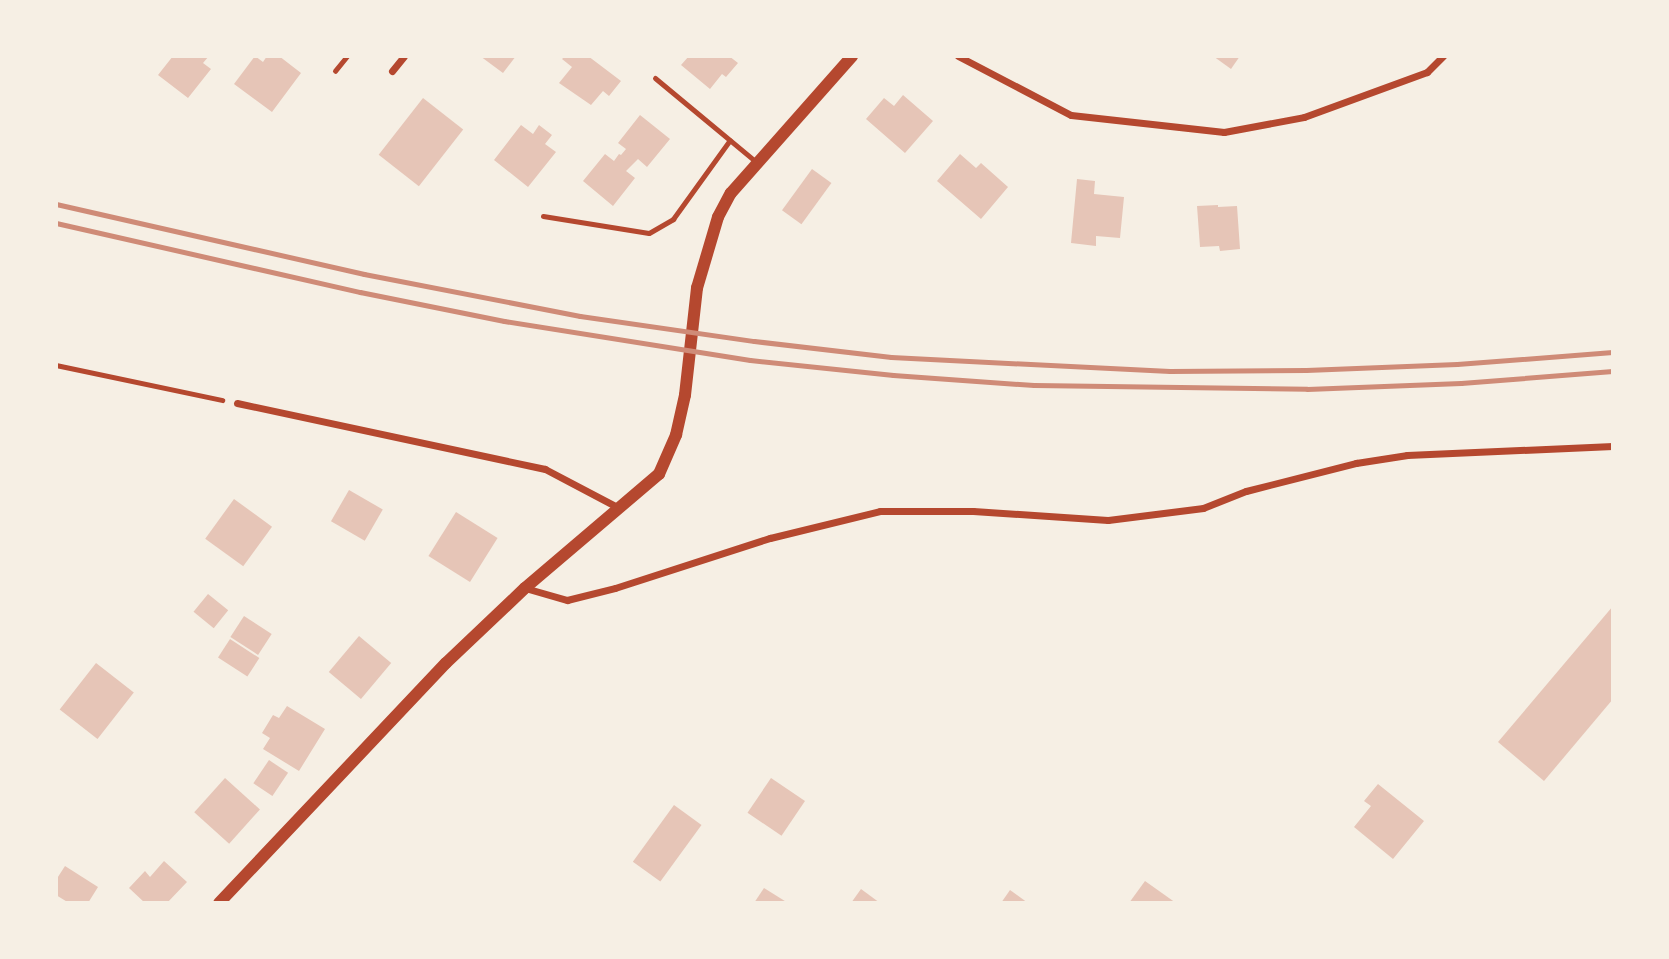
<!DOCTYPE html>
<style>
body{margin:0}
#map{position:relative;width:1669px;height:959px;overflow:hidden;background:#f6efe4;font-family:Manrope,sans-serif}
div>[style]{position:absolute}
.building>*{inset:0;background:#e6c5b7;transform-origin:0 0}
.path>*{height:4.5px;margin:-2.25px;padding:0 2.25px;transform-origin:2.25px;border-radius:2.25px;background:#b5482f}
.service>*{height:5px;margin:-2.5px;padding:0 2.5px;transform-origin:2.5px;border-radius:2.5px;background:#b5482f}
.minor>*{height:7px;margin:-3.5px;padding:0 3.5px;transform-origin:3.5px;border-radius:3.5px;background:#b5482f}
.tertiary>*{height:12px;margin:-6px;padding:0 6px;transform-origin:6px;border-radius:6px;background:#b5482f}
.rail>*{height:5px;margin:-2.5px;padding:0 2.5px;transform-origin:2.5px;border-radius:2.5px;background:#cf8b77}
span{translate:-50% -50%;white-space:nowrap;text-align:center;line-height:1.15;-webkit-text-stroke:5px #f6efe4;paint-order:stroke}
.frame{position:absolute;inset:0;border:58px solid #f6efe4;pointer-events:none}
</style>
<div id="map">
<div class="building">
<div style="clip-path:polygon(173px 56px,209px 56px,203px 63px,211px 69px,188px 98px,158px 75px)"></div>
<div style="clip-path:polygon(255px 56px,263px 62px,267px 56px,279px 56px,301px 73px,272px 112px,234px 84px)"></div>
<div style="clip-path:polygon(480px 56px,516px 56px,503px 73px)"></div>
<div style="clip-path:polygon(565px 56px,588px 56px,621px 81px,609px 96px,603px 91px,591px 105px,559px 83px,572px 67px,562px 59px)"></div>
<div style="clip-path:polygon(689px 56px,729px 56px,738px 63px,726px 77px,722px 74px,710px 89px,681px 65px)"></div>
<div style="clip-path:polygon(1213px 56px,1240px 56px,1231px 69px)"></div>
<div style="clip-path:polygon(903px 95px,933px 121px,905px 153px,866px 119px,884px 98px,894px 106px)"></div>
<div style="left:423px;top:98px;width:51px;height:72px;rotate:38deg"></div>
<div style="clip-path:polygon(640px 115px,670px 139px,647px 167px,638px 159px,626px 171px,635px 178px,613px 206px,583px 181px,605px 154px,614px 161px,619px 154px,621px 155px,626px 149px,618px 143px)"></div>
<div style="clip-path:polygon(521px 125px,533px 134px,539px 125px,552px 135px,545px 144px,556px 152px,528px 187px,494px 160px)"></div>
<div style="clip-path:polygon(960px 154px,976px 168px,981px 163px,1008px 187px,981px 219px,937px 181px)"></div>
<div style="left:812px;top:169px;width:24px;height:51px;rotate:36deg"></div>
<div style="clip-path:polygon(1077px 179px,1095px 181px,1094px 194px,1124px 197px,1120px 238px,1096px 236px,1096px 246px,1071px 243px)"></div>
<div style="clip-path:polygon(1218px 205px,1218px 207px,1237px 206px,1240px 249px,1220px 251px,1219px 246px,1200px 247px,1197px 206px)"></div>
<div style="left:349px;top:490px;width:39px;height:36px;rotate:30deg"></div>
<div style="left:234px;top:499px;width:47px;height:49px;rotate:36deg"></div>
<div style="left:456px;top:512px;width:49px;height:52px;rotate:32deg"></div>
<div style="left:208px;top:594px;width:26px;height:23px;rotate:39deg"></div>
<div style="clip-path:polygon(1613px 606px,1613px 699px,1544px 781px,1498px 742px)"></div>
<div style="left:244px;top:616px;width:33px;height:25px;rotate:33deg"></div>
<div style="left:359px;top:636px;width:42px;height:47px;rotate:40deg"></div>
<div style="left:230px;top:639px;width:35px;height:22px;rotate:33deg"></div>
<div style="left:96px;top:663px;width:48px;height:59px;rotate:38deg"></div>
<div style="clip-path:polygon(287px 706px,325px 729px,299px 771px,263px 749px,270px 738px,262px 733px,273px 715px,279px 718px)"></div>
<div style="left:269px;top:760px;width:23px;height:28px;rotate:34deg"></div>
<div style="left:225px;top:778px;width:47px;height:46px;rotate:42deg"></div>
<div style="left:771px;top:778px;width:41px;height:42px;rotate:34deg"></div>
<div style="clip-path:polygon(1378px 784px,1424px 821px,1393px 859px,1354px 827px,1371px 806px,1364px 801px)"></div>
<div style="left:674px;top:805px;width:34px;height:70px;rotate:36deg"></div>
<div style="clip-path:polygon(164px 861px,187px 882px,167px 903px,145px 903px,129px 888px,145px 871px,150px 877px)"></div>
<div style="clip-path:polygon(65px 866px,98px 887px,88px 903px,69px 903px,56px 895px,56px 880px)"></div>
<div style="clip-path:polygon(1145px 881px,1176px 903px,1129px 903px)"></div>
<div style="clip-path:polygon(764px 888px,788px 903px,754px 903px)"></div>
<div style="clip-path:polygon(861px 889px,880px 903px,851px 903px)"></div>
<div style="clip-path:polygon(1010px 890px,1028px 903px,1001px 903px)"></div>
</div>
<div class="path">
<div style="left:335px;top:71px;width:19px;rotate:-51deg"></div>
<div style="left:56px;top:365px;width:170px;rotate:11.9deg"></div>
</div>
<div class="service">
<div style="left:655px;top:78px;width:131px;rotate:39.7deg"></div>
<div style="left:543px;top:216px;width:107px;rotate:9.1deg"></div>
<div style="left:649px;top:233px;width:28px;rotate:-30deg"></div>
<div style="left:673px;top:219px;width:97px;rotate:-54.2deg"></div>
</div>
<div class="minor">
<div style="left:958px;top:56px;width:127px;rotate:27.6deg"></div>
<div style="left:1071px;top:115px;width:154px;rotate:6.3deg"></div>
<div style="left:1224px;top:132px;width:81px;rotate:-10.6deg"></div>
<div style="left:1304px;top:117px;width:131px;rotate:-20.1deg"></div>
<div style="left:1427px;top:72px;width:23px;rotate:-45deg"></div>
<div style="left:392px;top:71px;width:19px;rotate:-51deg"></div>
<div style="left:237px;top:403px;width:315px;rotate:12.1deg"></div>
<div style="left:545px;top:469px;width:84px;rotate:27.8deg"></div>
<div style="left:525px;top:588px;width:44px;rotate:15.9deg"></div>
<div style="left:567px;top:600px;width:49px;rotate:-14deg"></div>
<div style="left:615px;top:588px;width:163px;rotate:-17.9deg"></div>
<div style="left:770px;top:538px;width:113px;rotate:-13.8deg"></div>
<div style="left:880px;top:511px;width:93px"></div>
<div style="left:973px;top:511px;width:135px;rotate:3.8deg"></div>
<div style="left:1108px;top:520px;width:96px;rotate:-7.2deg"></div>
<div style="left:1203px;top:508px;width:46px;rotate:-21.6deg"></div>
<div style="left:1246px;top:491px;width:114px;rotate:-14.3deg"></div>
<div style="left:1356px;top:463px;width:52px;rotate:-8.9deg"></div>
<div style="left:1407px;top:455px;width:206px;rotate:-2.5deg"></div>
</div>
<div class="tertiary">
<div style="left:219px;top:903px;width:330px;rotate:-46.6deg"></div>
<div style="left:446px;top:663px;width:109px;rotate:-43.5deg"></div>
<div style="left:525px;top:588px;width:176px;rotate:-40.4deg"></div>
<div style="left:659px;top:474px;width:43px;rotate:-66.4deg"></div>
<div style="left:676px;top:435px;width:41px;rotate:-77.3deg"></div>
<div style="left:685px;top:395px;width:108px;rotate:-83.6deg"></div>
<div style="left:697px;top:288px;width:74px;rotate:-73.5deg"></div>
<div style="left:718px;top:217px;width:27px;rotate:-62deg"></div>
<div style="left:731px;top:193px;width:183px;rotate:-48.5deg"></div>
</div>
<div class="rail">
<div style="left:56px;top:204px;width:316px;rotate:12.8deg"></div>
<div style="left:364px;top:274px;width:220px;rotate:11deg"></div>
<div style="left:580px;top:316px;width:176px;rotate:8.2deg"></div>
<div style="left:754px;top:341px;width:138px;rotate:6.7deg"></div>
<div style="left:891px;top:357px;width:279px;rotate:2.9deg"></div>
<div style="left:1170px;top:371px;width:136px;rotate:-0.4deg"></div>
<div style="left:1306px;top:370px;width:151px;rotate:-2.3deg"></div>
<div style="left:1457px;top:364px;width:156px;rotate:-4.4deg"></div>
<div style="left:56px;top:223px;width:312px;rotate:12.8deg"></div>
<div style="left:360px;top:292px;width:147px;rotate:11.4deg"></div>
<div style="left:504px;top:321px;width:249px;rotate:9deg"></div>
<div style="left:750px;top:360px;width:144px;rotate:6deg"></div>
<div style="left:893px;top:375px;width:141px;rotate:4.1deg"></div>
<div style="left:1034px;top:385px;width:273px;rotate:0.8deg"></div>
<div style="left:1307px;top:389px;width:154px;rotate:-2.2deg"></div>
<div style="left:1461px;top:383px;width:152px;rotate:-4.5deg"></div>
</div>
<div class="frame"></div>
</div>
